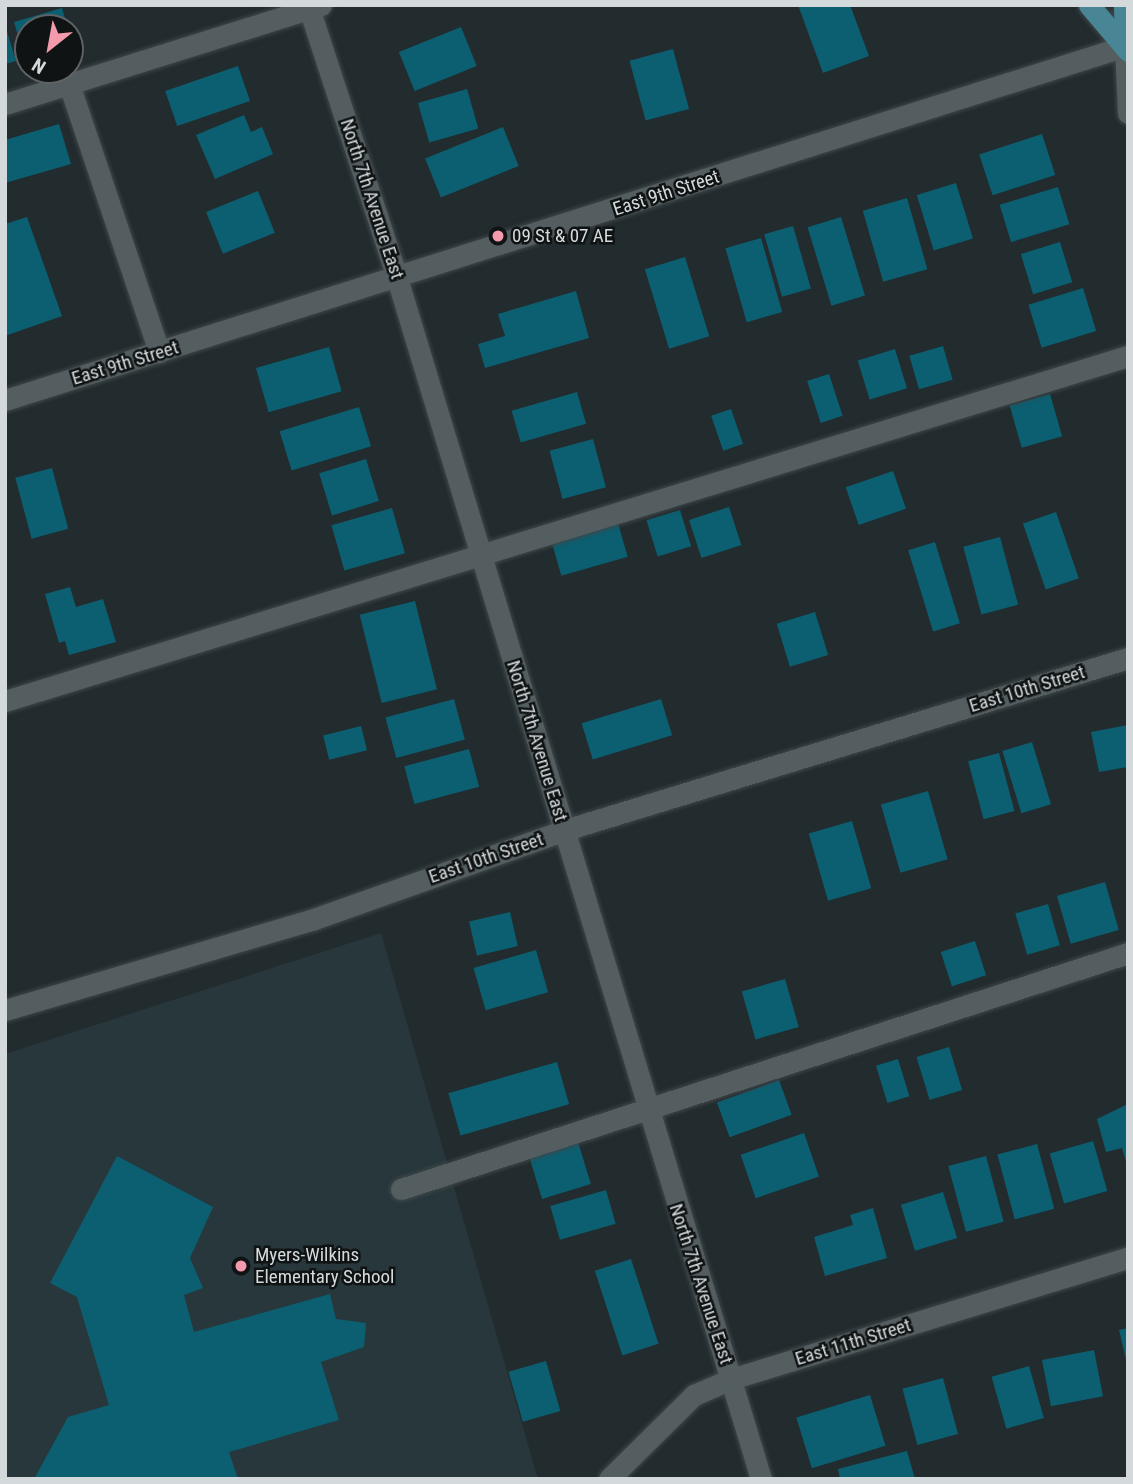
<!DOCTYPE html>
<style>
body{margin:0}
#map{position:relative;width:1133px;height:1484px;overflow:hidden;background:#222b2e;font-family:"Roboto Condensed",sans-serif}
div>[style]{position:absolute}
.built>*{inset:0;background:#27373c}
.building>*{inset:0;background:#0c5f71;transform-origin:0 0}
.roads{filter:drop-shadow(0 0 2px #3f4749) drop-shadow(0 0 2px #3f4749)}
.minor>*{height:21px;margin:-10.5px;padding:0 10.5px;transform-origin:10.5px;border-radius:10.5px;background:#545e61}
.major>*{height:21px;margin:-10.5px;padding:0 10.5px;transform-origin:10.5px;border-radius:10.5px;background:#488695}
.dots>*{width:19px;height:19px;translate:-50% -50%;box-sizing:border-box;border:4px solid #0f1314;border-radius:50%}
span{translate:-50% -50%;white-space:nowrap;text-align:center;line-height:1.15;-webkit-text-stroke:5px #0f1314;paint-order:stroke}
.street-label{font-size:19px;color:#d4d9db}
.poi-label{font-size:19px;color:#d4d9db}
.left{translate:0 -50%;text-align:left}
.frame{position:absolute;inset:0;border:7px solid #d4d9db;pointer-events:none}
.north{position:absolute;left:14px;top:14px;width:70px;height:70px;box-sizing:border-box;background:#0f1314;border:2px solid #5e6264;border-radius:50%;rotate:211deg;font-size:19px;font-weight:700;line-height:28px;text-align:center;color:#d4d9db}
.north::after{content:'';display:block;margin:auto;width:24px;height:32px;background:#f39aac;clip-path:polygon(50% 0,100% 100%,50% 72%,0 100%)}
</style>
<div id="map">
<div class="built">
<div style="clip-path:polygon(381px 933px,538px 1479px,5px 1479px,5px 1054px)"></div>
</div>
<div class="building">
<div style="clip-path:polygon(798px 5px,850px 5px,869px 56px,823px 73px)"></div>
<div style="clip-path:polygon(62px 8px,68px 28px,28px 28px,27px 67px,14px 22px)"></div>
<div style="clip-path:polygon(5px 25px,16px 61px,5px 64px)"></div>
<div style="left:461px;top:27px;width:42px;height:67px;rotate:68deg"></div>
<div style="left:673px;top:49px;width:62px;height:45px;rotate:75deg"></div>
<div style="left:238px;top:66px;width:37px;height:77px;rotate:71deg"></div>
<div style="left:467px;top:89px;width:41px;height:51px;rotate:74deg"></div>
<div style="clip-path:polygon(244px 115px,251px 132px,262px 127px,273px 154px,215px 179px,196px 135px)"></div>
<div style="clip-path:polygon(59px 124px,71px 164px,5px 183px,5px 140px)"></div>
<div style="left:503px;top:127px;width:42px;height:84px;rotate:68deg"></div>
<div style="left:1042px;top:134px;width:43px;height:66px;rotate:72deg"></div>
<div style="left:956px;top:183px;width:58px;height:41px;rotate:73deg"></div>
<div style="left:1058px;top:187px;width:39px;height:61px;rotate:73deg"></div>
<div style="left:258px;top:191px;width:45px;height:56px;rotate:68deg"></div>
<div style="left:907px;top:198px;width:74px;height:46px;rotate:74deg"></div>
<div style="clip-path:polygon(27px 217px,62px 316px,5px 336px,5px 224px)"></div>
<div style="left:841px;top:217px;width:82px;height:35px;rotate:73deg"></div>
<div style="left:793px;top:226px;width:65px;height:30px;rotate:74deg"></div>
<div style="left:761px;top:238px;width:77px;height:37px;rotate:74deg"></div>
<div style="left:1060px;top:242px;width:42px;height:41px;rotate:73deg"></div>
<div style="left:685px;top:257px;width:83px;height:42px;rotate:73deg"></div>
<div style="left:1083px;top:288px;width:45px;height:57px;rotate:73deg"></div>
<div style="clip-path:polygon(576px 291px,589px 338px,485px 368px,478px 344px,505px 336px,498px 314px)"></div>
<div style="left:943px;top:346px;width:35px;height:35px;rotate:74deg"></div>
<div style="left:329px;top:347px;width:46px;height:76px;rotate:74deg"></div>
<div style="left:895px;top:349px;width:41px;height:39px;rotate:73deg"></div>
<div style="left:829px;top:374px;width:44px;height:23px;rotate:72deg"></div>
<div style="left:577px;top:392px;width:33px;height:68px;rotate:74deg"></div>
<div style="left:1050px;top:394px;width:44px;height:42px;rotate:74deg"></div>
<div style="left:359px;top:407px;width:41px;height:83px;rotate:73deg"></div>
<div style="left:731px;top:409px;width:37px;height:21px;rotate:71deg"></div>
<div style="left:593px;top:439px;width:50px;height:45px;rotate:75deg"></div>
<div style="left:366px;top:459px;width:44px;height:49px;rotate:73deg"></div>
<div style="left:52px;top:468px;width:63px;height:38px;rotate:75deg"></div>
<div style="left:893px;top:471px;width:40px;height:50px;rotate:71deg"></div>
<div style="left:729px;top:507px;width:40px;height:42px;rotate:72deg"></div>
<div style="left:392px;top:508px;width:47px;height:63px;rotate:74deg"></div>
<div style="left:680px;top:510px;width:38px;height:35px;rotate:73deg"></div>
<div style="left:1056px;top:512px;width:70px;height:35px;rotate:71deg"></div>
<div style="left:618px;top:523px;width:35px;height:69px;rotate:74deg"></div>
<div style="left:1000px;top:537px;width:70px;height:38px;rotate:75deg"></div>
<div style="left:935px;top:542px;width:85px;height:28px;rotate:73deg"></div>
<div style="clip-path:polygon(70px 587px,76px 607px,103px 599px,116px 642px,69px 655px,65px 641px,59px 643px,45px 594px)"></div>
<div style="left:415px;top:601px;width:91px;height:57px;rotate:76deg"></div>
<div style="left:815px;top:612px;width:45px;height:40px;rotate:73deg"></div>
<div style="left:454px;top:699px;width:42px;height:71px;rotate:75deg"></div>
<div style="left:661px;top:699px;width:38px;height:83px;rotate:73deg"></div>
<div style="clip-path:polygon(1128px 725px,1128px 767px,1099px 772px,1091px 732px)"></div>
<div style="left:361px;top:726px;width:25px;height:39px;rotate:76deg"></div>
<div style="left:1032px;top:742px;width:65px;height:31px;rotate:73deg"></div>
<div style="left:469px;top:749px;width:39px;height:67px;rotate:75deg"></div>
<div style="left:999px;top:753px;width:60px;height:32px;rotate:75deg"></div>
<div style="left:928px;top:791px;width:71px;height:49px;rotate:74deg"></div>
<div style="left:852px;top:821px;width:70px;height:45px;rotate:74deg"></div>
<div style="left:1105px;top:882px;width:50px;height:50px;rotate:74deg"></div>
<div style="left:1048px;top:904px;width:43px;height:34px;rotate:74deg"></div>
<div style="left:510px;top:912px;width:35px;height:42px;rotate:77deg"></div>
<div style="left:975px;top:941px;width:36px;height:36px;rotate:72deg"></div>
<div style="left:536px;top:950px;width:44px;height:65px;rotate:74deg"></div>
<div style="left:785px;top:979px;width:50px;height:45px;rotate:74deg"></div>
<div style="left:949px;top:1047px;width:45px;height:34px;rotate:73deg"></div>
<div style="left:898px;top:1059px;width:39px;height:23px;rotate:73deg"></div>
<div style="left:557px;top:1062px;width:44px;height:113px;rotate:74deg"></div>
<div style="left:779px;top:1080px;width:37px;height:66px;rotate:70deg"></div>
<div style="clip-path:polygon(1128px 1104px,1128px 1165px,1127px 1165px,1122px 1148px,1106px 1152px,1097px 1119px)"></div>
<div style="left:804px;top:1133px;width:46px;height:67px;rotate:71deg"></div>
<div style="left:1093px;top:1141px;width:52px;height:45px;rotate:74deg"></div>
<div style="left:578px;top:1142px;width:44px;height:51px;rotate:73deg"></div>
<div style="left:1037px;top:1144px;width:67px;height:41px;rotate:75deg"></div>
<div style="clip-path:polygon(117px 1156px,213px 1207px,190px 1258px,203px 1288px,184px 1295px,194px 1332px,330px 1294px,336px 1319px,366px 1323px,364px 1347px,321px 1362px,339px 1420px,229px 1452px,238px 1479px,34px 1479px,68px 1417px,109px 1405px,77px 1297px,50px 1283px)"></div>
<div style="left:986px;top:1156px;width:68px;height:39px;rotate:75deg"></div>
<div style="left:606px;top:1190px;width:35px;height:58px;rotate:74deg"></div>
<div style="left:943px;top:1192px;width:48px;height:44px;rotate:73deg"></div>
<div style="clip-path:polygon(873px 1208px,887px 1258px,825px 1276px,814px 1237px,853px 1225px,850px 1215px)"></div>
<div style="left:631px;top:1259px;width:89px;height:38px;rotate:72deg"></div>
<div style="clip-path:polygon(1128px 1328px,1128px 1364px,1127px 1364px,1119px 1330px)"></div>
<div style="left:1094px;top:1350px;width:47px;height:53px;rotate:79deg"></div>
<div style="left:546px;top:1361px;width:52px;height:39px;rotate:74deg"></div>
<div style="left:1029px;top:1366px;width:54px;height:39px;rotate:74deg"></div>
<div style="left:943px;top:1378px;width:58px;height:42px;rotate:75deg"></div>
<div style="left:870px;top:1395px;width:53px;height:77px;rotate:73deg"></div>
<div style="clip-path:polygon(907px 1451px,915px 1479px,840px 1479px,838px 1469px)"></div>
</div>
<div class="roads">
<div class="minor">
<div style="left:308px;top:5px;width:287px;rotate:71.9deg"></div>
<div style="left:397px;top:278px;width:1255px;rotate:73.14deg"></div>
<div style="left:69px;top:84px;width:283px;rotate:71.4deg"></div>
<div style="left:5px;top:104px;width:331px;rotate:-17.4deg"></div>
<div style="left:5px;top:400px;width:1175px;rotate:-17.54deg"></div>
<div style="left:1125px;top:46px;width:67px;rotate:87.4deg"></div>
<div style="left:5px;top:701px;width:1175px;rotate:-17.08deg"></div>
<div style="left:5px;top:1010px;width:322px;rotate:-16.4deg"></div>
<div style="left:314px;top:919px;width:266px;rotate:-19.5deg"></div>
<div style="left:565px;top:830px;width:589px;rotate:-16.99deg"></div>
<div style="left:401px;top:1189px;width:764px;rotate:-17.98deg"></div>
<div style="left:609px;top:1479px;width:120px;rotate:-44.7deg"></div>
<div style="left:694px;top:1395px;width:40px;rotate:-23.4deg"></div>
<div style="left:731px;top:1379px;width:415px;rotate:-17deg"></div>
</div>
<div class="major">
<div style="left:1089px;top:5px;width:60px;rotate:49.7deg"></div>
<div style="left:1124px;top:5px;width:41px;rotate:88.6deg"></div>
</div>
</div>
<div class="dots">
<div style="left:498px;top:236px;background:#f39aac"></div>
<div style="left:241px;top:1266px;background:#f39aac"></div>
</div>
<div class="street-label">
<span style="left:666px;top:193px;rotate:-18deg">East 9th Street</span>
<span style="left:372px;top:199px;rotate:72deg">North 7th Avenue East</span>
<span style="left:125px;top:363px;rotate:-17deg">East 9th Street</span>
<span style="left:1027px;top:689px;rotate:-17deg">East 10th Street</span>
<span style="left:537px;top:741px;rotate:73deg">North 7th Avenue East</span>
<span style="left:486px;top:858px;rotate:-19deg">East 10th Street</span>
<span style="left:701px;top:1284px;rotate:72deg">North 7th Avenue East</span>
<span style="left:853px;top:1342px;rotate:-17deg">East 11th Street</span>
</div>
<div class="poi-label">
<span class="left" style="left:512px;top:236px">09 St &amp; 07 AE</span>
<span class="left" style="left:255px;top:1266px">Myers-Wilkins<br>Elementary School</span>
</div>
<div class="frame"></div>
<div class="north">N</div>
</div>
